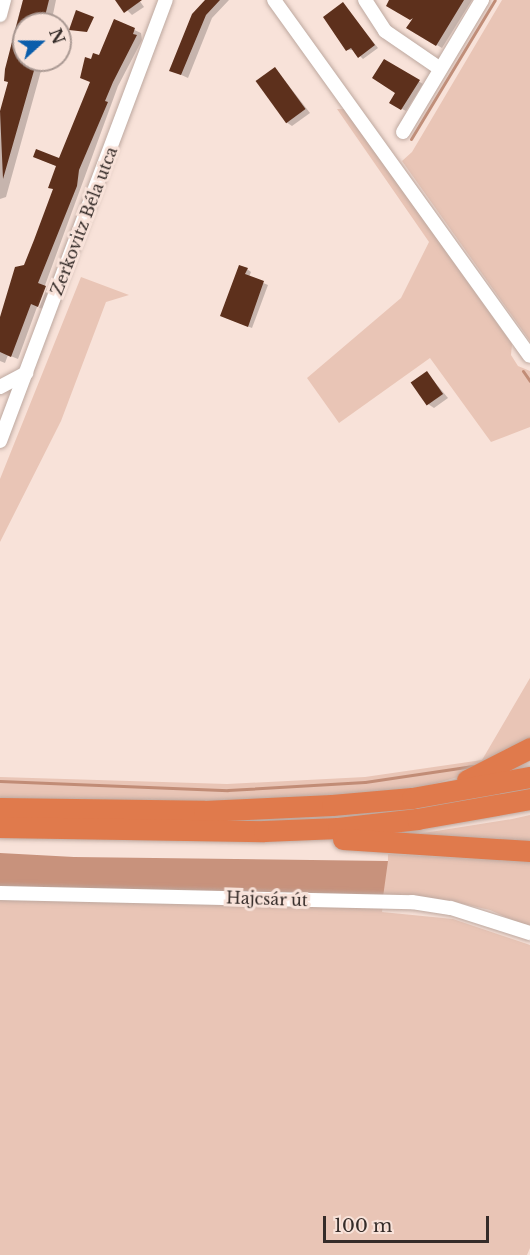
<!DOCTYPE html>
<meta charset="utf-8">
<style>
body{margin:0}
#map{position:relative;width:530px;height:1255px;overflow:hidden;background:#f8e2d9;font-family:"Libre Baskerville",serif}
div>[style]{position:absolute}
.green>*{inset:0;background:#e9c5b6}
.forest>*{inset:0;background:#c8927c}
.shadow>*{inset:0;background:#0003}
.stream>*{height:3px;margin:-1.5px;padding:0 1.5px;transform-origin:1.5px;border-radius:1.5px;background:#c18c76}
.building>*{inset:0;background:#5d301c;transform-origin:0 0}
.roads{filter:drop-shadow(0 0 2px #bda89f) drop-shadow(0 0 2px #bda89f)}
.minor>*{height:14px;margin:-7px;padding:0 7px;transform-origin:7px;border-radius:7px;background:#fff}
.highway>*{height:21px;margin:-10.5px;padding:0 10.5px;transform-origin:10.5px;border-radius:10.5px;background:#e07a4c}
span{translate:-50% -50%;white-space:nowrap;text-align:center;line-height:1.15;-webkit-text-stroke:6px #f8e2d9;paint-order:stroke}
.street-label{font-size:16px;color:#352c29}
.north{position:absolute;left:12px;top:12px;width:60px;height:60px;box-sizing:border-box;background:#f8e2d9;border:2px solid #aa9993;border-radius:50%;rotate:69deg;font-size:16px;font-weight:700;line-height:24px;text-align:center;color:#352c29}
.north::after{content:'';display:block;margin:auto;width:21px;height:27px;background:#0a5dab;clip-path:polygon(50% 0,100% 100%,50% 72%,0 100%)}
.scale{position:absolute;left:323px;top:1216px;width:166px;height:27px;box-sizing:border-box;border:3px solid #352c29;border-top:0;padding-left:8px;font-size:18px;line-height:21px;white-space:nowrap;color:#352c29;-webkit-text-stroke:4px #f8e2d9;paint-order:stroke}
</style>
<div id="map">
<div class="green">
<div style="clip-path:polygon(502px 0,530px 0,530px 341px,402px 161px,412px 152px)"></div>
<div style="clip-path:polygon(337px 109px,344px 109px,512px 344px,511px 355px,518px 366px,530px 371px,530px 427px,491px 442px,430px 358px,339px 423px,307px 378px,401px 298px,429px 242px)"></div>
<div style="clip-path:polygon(81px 277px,129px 295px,106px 302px,61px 421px,0 542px,0 479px)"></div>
<div style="clip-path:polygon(530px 678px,530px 745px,468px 774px,410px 791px,207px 804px,0 802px,0 777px,227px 784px,365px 777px,482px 760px)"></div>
<div style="clip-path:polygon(530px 815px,530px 846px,405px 836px,512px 819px)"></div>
<div style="clip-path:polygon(388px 854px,530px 862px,530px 928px,490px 910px,455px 902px,384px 897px,382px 912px,453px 919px,530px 945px,530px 1248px,527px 1255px,0 1255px,0 887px,388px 861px)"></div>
</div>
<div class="forest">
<div style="clip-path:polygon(0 853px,74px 857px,388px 861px,383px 897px,0 887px)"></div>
</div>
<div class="shadow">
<div style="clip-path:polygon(23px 0,56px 0,51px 24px,24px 24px,24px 60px,44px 60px,6px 197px,0 199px,0 115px,9px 83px,5px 80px,12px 40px)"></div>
<div style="clip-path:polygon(117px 0,139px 0,144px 7px,132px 15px)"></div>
<div style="clip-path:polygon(208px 0,229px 0,212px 18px,188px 78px,177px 73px)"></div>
<div style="clip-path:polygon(391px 0,472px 0,442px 48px,408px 28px,413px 20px,388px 5px)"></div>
<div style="clip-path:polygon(343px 4px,378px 48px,363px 59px,354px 50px,347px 50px)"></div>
<div style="clip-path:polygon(115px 21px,141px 33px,142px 40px,118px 86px,18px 359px,8px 355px,5px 363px,0 361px,0 319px,25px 267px,54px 189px,58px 167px,35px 157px,59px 160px,92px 82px,92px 61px,100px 57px)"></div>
<div style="clip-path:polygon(385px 61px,423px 84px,406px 111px,391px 103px,397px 93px)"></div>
<div style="clip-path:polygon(275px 68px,310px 113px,292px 126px,286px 122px)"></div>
<div style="clip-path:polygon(247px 269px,251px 272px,249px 277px,268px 285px,252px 328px,226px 318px)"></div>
<div style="clip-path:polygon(47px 288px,52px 291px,44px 309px,39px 308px)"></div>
<div style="clip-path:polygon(427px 373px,448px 398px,434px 408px,428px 404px)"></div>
</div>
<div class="stream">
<div style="left:411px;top:139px;width:162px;rotate:-58.9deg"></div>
<div style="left:523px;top:371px;width:12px;rotate:55deg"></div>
<div style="left:0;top:781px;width:228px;rotate:2.3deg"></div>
<div style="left:228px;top:790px;width:137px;rotate:-3.3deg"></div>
<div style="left:365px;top:782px;width:109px;rotate:-8.4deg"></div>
</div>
<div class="building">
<div style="clip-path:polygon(23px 0,49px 0,43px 24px,24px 24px,24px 60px,37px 60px,3px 179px,0 111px,8px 82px,4px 81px,5px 69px)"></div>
<div style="clip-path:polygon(115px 0,142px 0,124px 13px)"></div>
<div style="clip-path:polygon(205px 0,220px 0,206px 15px,181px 75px,169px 71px,192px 14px)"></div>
<div style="clip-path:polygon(389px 0,464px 0,436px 46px,406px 28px,413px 18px,410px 20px,386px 6px)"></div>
<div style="clip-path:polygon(343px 2px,375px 45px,358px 58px,351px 48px,346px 51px,323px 17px)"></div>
<div style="clip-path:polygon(76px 10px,94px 17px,87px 32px,69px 30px)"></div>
<div style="clip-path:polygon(114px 19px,135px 28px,133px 34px,137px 35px,113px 82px,105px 101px,108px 102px,79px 170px,77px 186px,38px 283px,46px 286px,38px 307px,31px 304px,11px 357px,0 352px,0 317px,15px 267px,24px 265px,34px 240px,53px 189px,48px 188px,56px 166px,33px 157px,36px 149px,59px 158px,90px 82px,80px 78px,85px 57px,91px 59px,93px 53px,99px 55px)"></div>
<div style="clip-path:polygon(384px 59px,420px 80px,401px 110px,389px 103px,395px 93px,372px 78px)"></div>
<div style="left:275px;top:67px;width:52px;height:24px;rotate:54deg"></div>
<div style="clip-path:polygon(239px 265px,248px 268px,245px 274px,264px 281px,248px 327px,220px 316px)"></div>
<div style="left:427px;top:371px;width:28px;height:20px;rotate:55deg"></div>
</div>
<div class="roads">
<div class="minor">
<div style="left:274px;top:0;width:438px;rotate:54.3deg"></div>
<div style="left:365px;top:0;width:37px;rotate:57deg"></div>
<div style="left:385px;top:31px;width:65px;rotate:34.4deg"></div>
<div style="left:0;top:15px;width:16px;rotate:-75deg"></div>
<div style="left:403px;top:132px;width:154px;rotate:-59.1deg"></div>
<div style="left:0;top:387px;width:30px;rotate:-28deg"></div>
<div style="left:0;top:441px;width:471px;rotate:-69.4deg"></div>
<div style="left:0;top:893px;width:412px;rotate:1.3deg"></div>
<div style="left:412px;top:902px;width:39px;rotate:9deg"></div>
<div style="left:451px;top:908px;width:83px;rotate:17.6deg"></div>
</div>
<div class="highway">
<div style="left:467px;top:780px;width:71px;rotate:-26.9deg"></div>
<div style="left:0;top:808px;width:204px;rotate:0.8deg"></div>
<div style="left:204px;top:811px;width:128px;rotate:-2.7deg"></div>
<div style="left:332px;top:805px;width:80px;rotate:-5deg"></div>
<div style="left:412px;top:798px;width:120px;rotate:-10.1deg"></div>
<div style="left:0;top:827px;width:264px;rotate:0.9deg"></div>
<div style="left:264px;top:831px;width:74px;rotate:-2.3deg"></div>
<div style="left:338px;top:828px;width:80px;rotate:-6.5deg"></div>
<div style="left:417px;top:819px;width:115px;rotate:-10deg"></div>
<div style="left:343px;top:839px;width:187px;rotate:3.7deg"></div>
</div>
</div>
<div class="street-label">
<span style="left:84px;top:221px;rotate:-69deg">Zerkovitz Béla utca</span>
<span style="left:267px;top:899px;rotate:2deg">Hajcsár út</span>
</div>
<div class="north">N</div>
<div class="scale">100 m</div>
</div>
